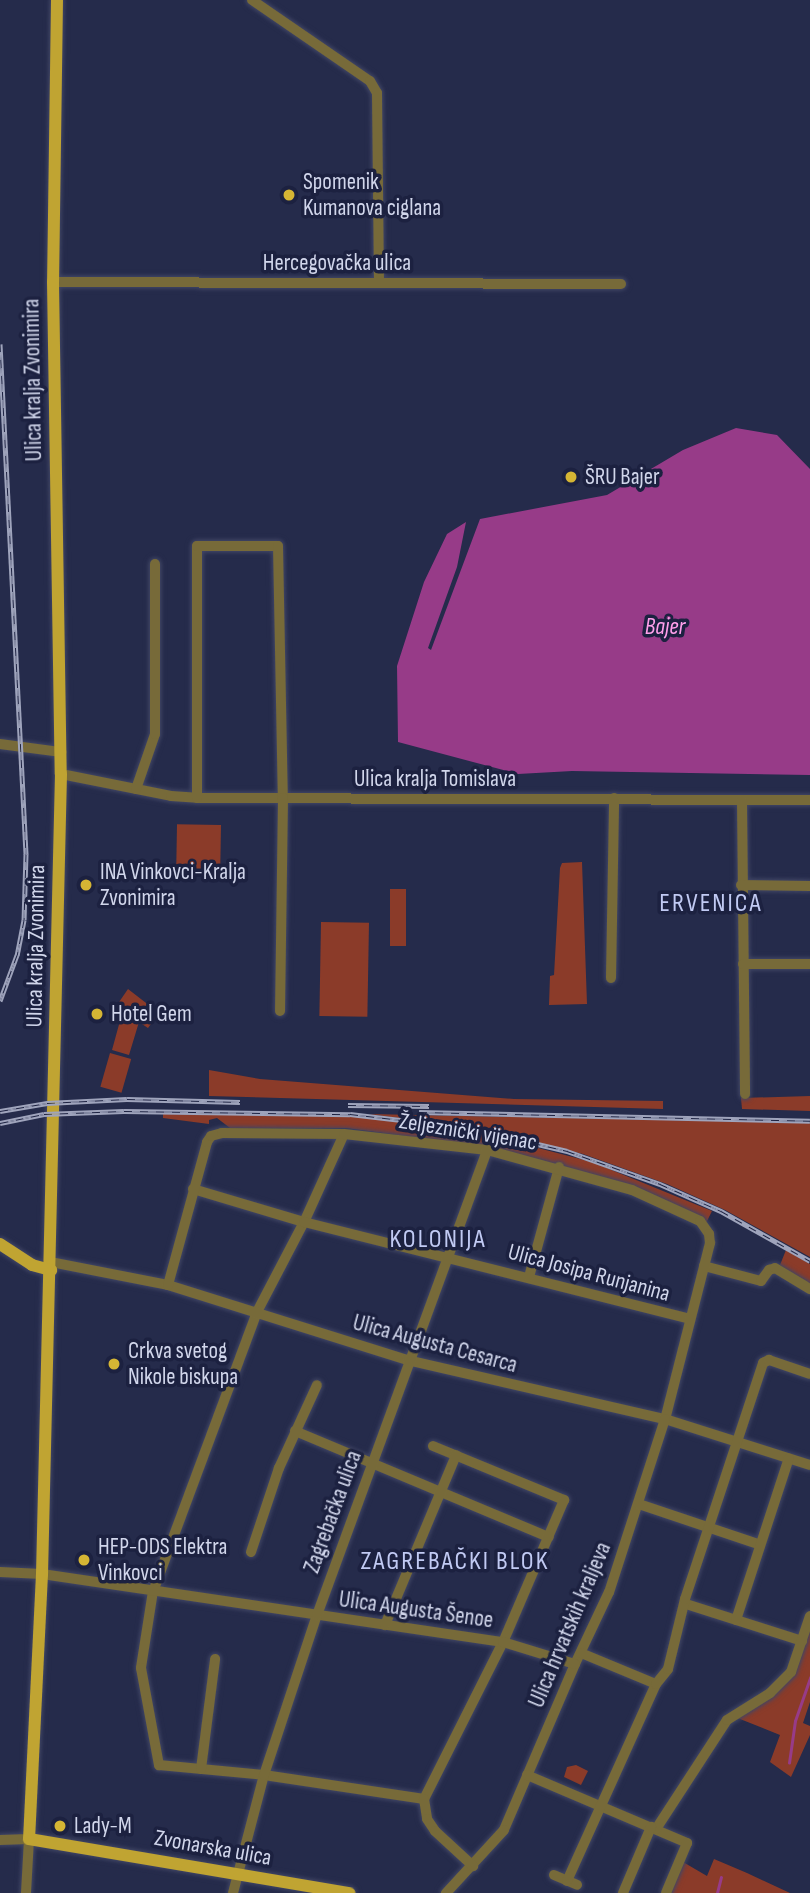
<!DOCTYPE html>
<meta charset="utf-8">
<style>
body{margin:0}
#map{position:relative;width:810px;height:1893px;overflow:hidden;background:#252b4b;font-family:"Sofia Sans Condensed",sans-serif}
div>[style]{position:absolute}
.green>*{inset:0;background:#8b3b29;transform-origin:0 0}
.water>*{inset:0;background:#973b88}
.stream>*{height:2.5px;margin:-1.25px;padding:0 1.25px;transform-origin:1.25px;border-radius:1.25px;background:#973b88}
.roads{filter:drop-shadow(0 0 2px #414665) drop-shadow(0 0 2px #414665)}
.minor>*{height:10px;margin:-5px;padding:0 5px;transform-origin:5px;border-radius:5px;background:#776a39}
.major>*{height:12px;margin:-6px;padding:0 6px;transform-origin:6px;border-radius:6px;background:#c0a432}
.rail>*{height:5px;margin-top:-2.5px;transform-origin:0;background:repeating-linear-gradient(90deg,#1c2140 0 8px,#9fa4bc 0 16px);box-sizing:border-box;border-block:2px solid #9fa4bc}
.dots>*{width:19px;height:19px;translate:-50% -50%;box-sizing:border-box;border:4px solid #1c2140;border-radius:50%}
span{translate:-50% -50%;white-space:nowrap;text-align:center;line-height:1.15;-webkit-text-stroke:7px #1c2140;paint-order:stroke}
.poi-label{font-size:23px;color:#d1d6eb}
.left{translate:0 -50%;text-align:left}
.street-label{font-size:23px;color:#d1d6eb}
.water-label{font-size:24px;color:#ff9feb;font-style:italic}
.quarter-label{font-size:26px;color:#c1caf3;letter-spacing:2px}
</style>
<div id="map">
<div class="green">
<div style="left:221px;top:825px;width:46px;height:44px;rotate:91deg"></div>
<div style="clip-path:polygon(582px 862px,587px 1004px,549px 1005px,550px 976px,554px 975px,560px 868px,562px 863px)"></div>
<div style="left:390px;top:889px;width:16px;height:57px"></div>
<div style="left:321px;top:922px;width:48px;height:94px;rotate:1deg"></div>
<div style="clip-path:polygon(128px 989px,159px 1013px,148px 1028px,139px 1022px,129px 1055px,112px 1050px,123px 1010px,117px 1005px)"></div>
<div style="left:110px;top:1053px;width:22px;height:35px;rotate:16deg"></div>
<div style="clip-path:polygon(209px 1070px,260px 1079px,514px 1099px,663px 1101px,663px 1109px,209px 1096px)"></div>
<div style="clip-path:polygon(810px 1096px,810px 1111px,742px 1109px,741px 1098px)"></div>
<div style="clip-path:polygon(163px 1114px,352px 1116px,480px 1133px,592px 1162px,712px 1211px,706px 1223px,620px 1182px,487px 1147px,346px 1128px,230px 1128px,217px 1118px,209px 1120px,209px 1124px,163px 1118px)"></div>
<div style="clip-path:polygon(369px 1114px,810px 1123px,810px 1257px,725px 1210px,667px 1184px,583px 1154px,481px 1129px)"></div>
<div style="clip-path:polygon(786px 1250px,810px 1264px,810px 1286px,780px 1265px)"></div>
<div style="clip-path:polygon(810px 1627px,810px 1702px,803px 1723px,810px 1726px,810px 1735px,791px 1777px,770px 1762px,780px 1735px,735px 1717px,783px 1685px)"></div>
<div style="clip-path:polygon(576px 1765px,588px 1771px,581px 1785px,564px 1777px,567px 1767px)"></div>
<div style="clip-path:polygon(714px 1859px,747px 1873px,790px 1893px,669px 1893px,683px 1862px,707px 1876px)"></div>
</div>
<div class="water">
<div style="clip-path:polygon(736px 428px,777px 435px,810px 469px,810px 775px,572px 771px,518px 774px,398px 742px,397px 666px,424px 582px,447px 534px,466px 522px,457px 567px,428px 648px,431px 650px,480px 519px,607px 495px,683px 450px)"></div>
</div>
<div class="stream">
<div style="left:789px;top:1763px;width:42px;rotate:-81.9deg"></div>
<div style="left:795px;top:1721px;width:46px;rotate:-70.8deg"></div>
<div style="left:717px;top:1893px;width:16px;rotate:-76deg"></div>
</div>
<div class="roads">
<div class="minor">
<div style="left:252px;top:0;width:143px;rotate:34.5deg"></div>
<div style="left:370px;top:81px;width:14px;rotate:60deg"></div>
<div style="left:377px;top:93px;width:189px;rotate:89.4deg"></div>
<div style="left:53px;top:282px;width:568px;rotate:0.2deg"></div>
<div style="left:0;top:744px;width:62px;rotate:7.5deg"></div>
<div style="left:61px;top:774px;width:112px;rotate:11.3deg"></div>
<div style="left:171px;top:796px;width:26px;rotate:4deg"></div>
<div style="left:197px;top:798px;width:613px;rotate:0.19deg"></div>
<div style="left:136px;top:789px;width:58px;rotate:-70.9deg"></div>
<div style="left:155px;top:734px;width:170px;rotate:-90deg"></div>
<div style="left:197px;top:798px;width:252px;rotate:-90deg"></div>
<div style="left:197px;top:546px;width:81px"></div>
<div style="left:278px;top:546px;width:252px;rotate:88.9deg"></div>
<div style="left:283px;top:798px;width:213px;rotate:90.8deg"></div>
<div style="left:742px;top:800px;width:294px;rotate:89.4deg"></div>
<div style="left:741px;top:885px;width:69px;rotate:0.8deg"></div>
<div style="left:743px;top:964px;width:67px"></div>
<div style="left:611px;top:978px;width:180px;rotate:-89deg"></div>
<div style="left:344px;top:1134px;width:97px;rotate:114.4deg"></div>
<div style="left:304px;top:1222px;width:102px;rotate:117.6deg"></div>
<div style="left:257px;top:1312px;width:298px;rotate:110.4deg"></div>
<div style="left:153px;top:1591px;width:78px;rotate:98.9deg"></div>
<div style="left:141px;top:1668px;width:99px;rotate:79.5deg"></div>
<div style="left:159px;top:1765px;width:105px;rotate:5.4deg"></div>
<div style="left:264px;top:1775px;width:162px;rotate:8.5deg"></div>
<div style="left:193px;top:1189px;width:116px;rotate:16.6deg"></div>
<div style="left:304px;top:1222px;width:398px;rotate:14.1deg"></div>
<div style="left:51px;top:1262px;width:119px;rotate:11.1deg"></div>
<div style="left:168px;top:1285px;width:250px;rotate:17.4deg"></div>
<div style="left:407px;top:1360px;width:265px;rotate:12.9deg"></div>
<div style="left:665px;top:1419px;width:152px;rotate:17.6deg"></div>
<div style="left:704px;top:1266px;width:59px;rotate:14.7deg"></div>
<div style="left:761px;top:1281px;width:14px;rotate:-54deg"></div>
<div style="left:769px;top:1270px;width:6px;rotate:-18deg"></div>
<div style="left:775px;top:1268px;width:41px;rotate:31deg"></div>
<div style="left:529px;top:1277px;width:114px;rotate:-74.7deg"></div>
<div style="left:168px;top:1285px;width:148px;rotate:-74.7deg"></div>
<div style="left:207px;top:1142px;width:7px;rotate:-56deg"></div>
<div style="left:211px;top:1136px;width:11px;rotate:-15deg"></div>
<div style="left:222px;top:1133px;width:122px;rotate:0.5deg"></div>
<div style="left:344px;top:1134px;width:144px;rotate:6.4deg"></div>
<div style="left:487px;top:1150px;width:150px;rotate:15.4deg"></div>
<div style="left:632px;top:1190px;width:75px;rotate:24.5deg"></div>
<div style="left:700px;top:1221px;width:16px;rotate:55deg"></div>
<div style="left:709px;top:1234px;width:9px;rotate:84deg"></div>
<div style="left:710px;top:1243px;width:182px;rotate:104.3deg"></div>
<div style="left:665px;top:1419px;width:182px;rotate:107.9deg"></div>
<div style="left:609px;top:1592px;width:80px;rotate:115.3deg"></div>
<div style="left:575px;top:1664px;width:181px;rotate:113.2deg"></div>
<div style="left:504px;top:1830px;width:86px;rotate:132.6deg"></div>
<div style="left:295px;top:1431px;width:275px;rotate:22.7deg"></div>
<div style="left:433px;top:1446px;width:142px;rotate:22.4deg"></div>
<div style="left:564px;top:1500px;width:155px;rotate:113.2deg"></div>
<div style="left:503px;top:1642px;width:176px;rotate:116.7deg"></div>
<div style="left:424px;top:1799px;width:20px;rotate:81deg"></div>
<div style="left:427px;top:1819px;width:14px;rotate:56deg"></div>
<div style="left:435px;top:1831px;width:52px;rotate:42.6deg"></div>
<div style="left:639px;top:1504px;width:126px;rotate:18.6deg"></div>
<div style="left:251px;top:1552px;width:89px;rotate:-71.6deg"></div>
<div style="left:279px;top:1468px;width:91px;rotate:-65.4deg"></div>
<div style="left:0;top:1572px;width:42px;rotate:2.7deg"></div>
<div style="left:42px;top:1574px;width:466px;rotate:8.4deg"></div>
<div style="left:503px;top:1642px;width:75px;rotate:17deg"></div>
<div style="left:686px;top:1604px;width:122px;rotate:17.7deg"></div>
<div style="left:736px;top:1620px;width:170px;rotate:-71.9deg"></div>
<div style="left:385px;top:1625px;width:184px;rotate:-67.3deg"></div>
<div style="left:581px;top:1653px;width:81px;rotate:22.5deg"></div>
<div style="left:201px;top:1769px;width:111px;rotate:-82.7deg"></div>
<div style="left:527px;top:1775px;width:174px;rotate:23deg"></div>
<div style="left:687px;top:1843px;width:54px;rotate:112.8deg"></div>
<div style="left:656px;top:1829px;width:130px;rotate:-56.9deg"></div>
<div style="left:727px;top:1720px;width:51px;rotate:-32.1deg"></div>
<div style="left:770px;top:1693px;width:30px;rotate:-45deg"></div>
<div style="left:791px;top:1672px;width:59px;rotate:-71.3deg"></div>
<div style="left:0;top:1840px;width:29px;rotate:-2deg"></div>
<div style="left:29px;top:1839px;width:54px;rotate:93.2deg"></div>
<div style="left:554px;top:1875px;width:25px;rotate:23deg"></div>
<div style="left:567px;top:1881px;width:216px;rotate:-65.7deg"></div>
<div style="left:656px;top:1684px;width:19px;rotate:-51deg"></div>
<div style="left:668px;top:1669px;width:72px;rotate:-76.3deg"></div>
<div style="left:685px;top:1599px;width:249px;rotate:-71.7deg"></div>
<div style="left:763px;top:1363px;width:7px;rotate:-27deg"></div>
<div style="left:769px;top:1360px;width:43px;rotate:18.9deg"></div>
<div style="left:233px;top:1893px;width:122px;rotate:-75.3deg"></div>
<div style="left:264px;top:1775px;width:169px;rotate:-71.7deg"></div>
<div style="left:317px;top:1615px;width:495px;rotate:-69.9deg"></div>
<div style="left:623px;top:1893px;width:72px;rotate:-67deg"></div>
</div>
<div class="major">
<div style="left:57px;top:0;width:282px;rotate:90.8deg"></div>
<div style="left:53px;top:282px;width:492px;rotate:89.1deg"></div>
<div style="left:61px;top:774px;width:800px;rotate:91.36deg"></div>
<div style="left:42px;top:1574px;width:265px;rotate:92.8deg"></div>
<div style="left:29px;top:1839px;width:325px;rotate:9.6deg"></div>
<div style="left:0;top:1244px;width:38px;rotate:33deg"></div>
<div style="left:32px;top:1265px;width:20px;rotate:15deg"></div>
</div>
</div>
<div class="rail">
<div style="left:0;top:344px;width:511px;rotate:87.08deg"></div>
<div style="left:26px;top:854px;width:66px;rotate:91.7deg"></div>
<div style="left:24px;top:920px;width:36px;rotate:101deg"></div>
<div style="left:17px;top:955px;width:49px;rotate:110.3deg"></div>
<div style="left:348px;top:1105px;width:81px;rotate:0.7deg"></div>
<div style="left:0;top:1111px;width:48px;rotate:-9.7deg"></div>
<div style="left:47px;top:1103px;width:80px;rotate:-2.9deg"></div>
<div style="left:127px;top:1099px;width:113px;rotate:1.5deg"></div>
<div style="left:419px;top:1112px;width:391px;rotate:1.3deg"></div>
<div style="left:0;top:1123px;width:45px;rotate:-11.6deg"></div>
<div style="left:44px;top:1114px;width:80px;rotate:-2.1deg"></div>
<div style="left:124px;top:1111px;width:226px;rotate:0.8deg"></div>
<div style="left:350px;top:1114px;width:121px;rotate:6.7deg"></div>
<div style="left:470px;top:1128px;width:100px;rotate:13.3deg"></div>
<div style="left:567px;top:1151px;width:99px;rotate:19.5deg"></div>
<div style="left:660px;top:1184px;width:67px;rotate:23.9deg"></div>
<div style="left:721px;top:1211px;width:102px;rotate:29.3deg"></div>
</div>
<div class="dots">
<div style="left:289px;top:195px;background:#d5b534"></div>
<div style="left:571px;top:477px;background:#d5b534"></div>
<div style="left:86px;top:885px;background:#d5b534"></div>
<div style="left:97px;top:1014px;background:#d5b534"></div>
<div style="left:114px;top:1364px;background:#d5b534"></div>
<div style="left:84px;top:1560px;background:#d5b534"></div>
<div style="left:60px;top:1826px;background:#d5b534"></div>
</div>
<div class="poi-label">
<span class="left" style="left:303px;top:195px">Spomenik<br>Kumanova ciglana</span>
<span class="left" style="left:585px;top:477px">ŠRU Bajer</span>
<span class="left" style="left:100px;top:885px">INA Vinkovci-Kralja<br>Zvonimira</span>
<span class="left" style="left:111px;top:1014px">Hotel Gem</span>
<span class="left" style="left:128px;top:1364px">Crkva svetog<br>Nikole biskupa</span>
<span class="left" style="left:98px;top:1560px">HEP-ODS Elektra<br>Vinkovci</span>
<span class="left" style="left:74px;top:1826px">Lady-M</span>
</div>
<div class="street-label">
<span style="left:337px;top:263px">Hercegovačka ulica</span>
<span style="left:33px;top:380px;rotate:-91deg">Ulica kralja Zvonimira</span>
<span style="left:435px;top:779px">Ulica kralja Tomislava</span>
<span style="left:36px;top:946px;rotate:-89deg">Ulica kralja Zvonimira</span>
<span style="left:468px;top:1132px;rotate:9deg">Željeznički vijenac</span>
<span style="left:589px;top:1273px;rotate:15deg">Ulica Josipa Runjanina</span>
<span style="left:435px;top:1344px;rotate:15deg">Ulica Augusta Cesarca</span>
<span style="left:333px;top:1512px;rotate:-70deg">Zagrebačka ulica</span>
<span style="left:416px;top:1610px;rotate:8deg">Ulica Augusta Šenoe</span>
<span style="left:570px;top:1625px;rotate:-67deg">Ulica hrvatskih kraljeva</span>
<span style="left:213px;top:1848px;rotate:10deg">Zvonarska ulica</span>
</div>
<div class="water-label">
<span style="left:665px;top:627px">Bajer</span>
</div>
<div class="quarter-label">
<span style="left:711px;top:904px">ERVENICA</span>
<span style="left:438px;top:1240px">KOLONIJA</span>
<span style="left:455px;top:1562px">ZAGREBAČKI BLOK</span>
</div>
</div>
